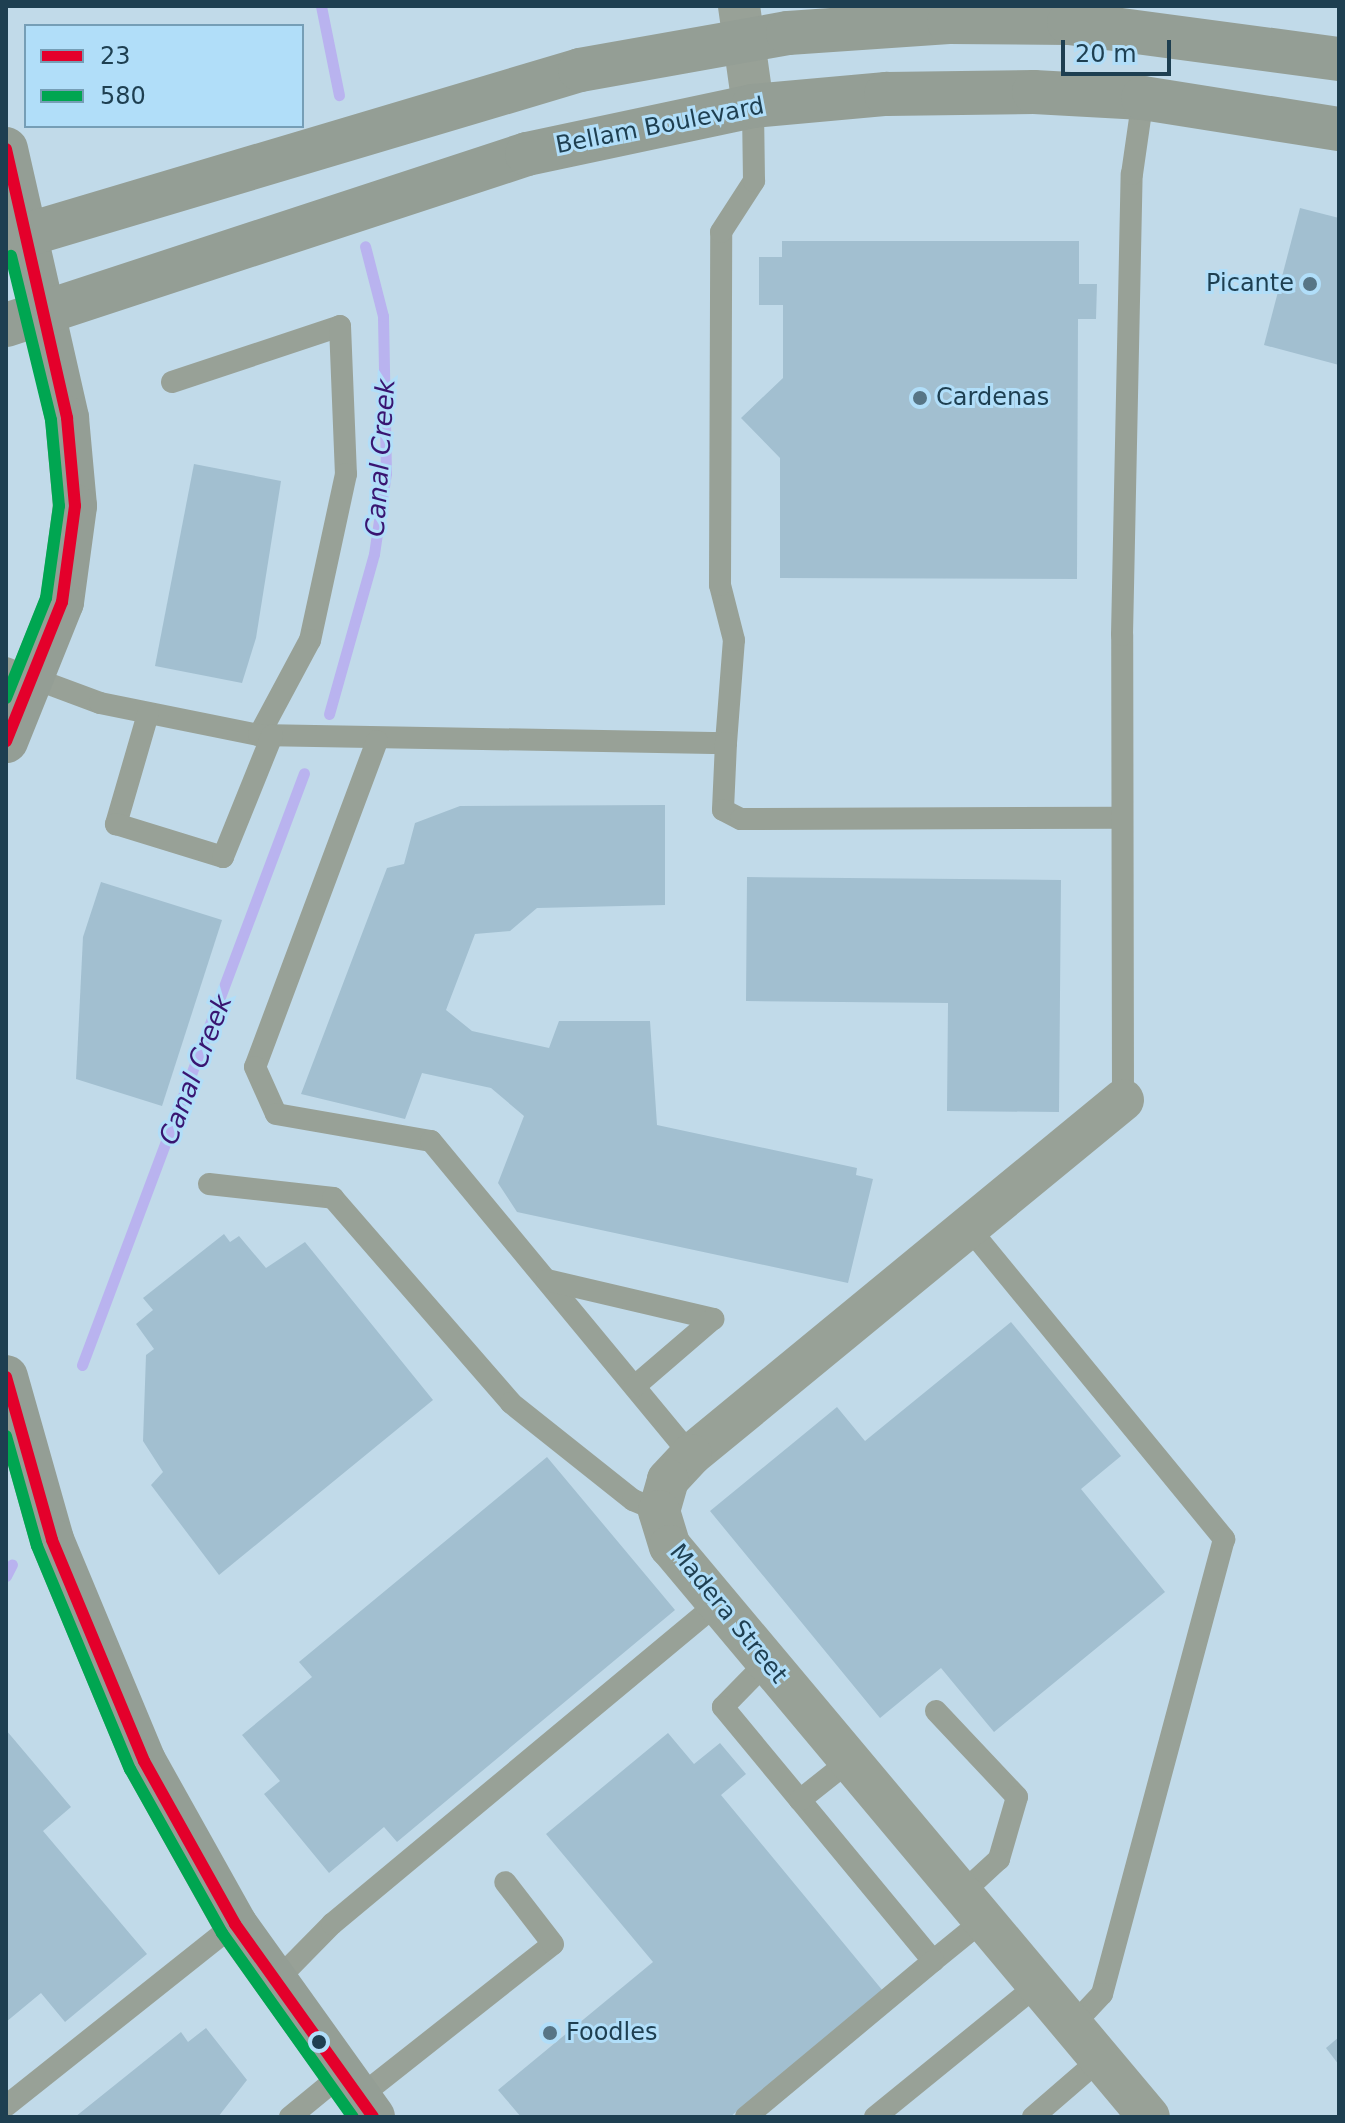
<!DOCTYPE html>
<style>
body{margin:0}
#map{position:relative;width:1345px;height:2123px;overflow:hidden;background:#c1dae9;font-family:"DejaVu Sans",sans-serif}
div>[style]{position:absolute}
.stream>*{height:11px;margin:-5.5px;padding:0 5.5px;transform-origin:5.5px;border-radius:5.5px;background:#b9b3ef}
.building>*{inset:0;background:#a2bfd0}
.lane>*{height:22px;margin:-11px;padding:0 11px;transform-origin:11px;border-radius:11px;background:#98a197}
.street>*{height:42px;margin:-21px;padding:0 21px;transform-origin:21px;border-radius:21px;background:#98a197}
.secondary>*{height:44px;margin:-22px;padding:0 22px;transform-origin:22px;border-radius:22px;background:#949e95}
.bus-1>*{height:12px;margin:-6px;padding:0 6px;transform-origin:6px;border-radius:6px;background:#e4002b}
.bus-2>*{height:12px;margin:-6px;padding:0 6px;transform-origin:6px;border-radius:6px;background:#00a651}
.dots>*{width:22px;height:22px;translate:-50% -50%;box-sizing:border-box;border:4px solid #b1def9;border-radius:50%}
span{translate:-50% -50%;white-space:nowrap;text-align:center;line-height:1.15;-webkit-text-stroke:6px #b1def9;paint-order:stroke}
.street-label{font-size:24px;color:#1e3f51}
.poi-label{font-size:24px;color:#1e3f51}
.right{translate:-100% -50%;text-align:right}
.left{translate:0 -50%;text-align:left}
.water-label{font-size:26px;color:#391571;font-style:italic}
.frame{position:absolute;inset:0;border:8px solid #1e3f51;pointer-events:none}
.legend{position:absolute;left:24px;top:24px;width:280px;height:104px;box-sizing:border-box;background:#b1def9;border:2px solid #769eb6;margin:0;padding:10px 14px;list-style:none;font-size:24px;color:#1e3f51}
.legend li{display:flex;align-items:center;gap:16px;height:40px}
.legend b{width:40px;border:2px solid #769eb6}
.scale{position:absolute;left:1061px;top:40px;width:110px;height:36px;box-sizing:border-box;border:4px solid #1e3f51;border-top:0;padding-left:10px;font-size:24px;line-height:28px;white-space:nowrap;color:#1e3f51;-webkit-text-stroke:6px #b1def9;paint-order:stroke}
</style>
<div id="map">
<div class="stream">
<div style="left:321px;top:6px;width:91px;rotate:78.6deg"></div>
<div style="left:329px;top:714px;width:166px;rotate:-74.3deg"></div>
<div style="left:374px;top:554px;width:82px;rotate:-81.6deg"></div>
<div style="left:386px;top:473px;width:157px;rotate:-91.1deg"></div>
<div style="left:383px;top:316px;width:72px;rotate:-104.4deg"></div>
<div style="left:82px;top:1365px;width:632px;rotate:-69.44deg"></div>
<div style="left:6px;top:1576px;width:13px;rotate:-63deg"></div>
</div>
<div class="building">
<div style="clip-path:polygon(1300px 208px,1339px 218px,1339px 365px,1264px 345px)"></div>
<div style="clip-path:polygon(782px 241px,1079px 241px,1079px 284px,1097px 284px,1096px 319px,1078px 319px,1077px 579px,780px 578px,780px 458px,741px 418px,783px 378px,783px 305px,759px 305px,759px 257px,782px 257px)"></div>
<div style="clip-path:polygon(194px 464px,281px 481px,256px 638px,242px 683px,155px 666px)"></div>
<div style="clip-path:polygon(665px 805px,665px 905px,537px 908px,510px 931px,475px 934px,446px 1010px,472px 1031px,549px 1048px,559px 1021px,650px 1021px,657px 1125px,857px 1168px,856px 1175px,873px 1179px,848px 1283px,517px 1212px,498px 1183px,524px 1116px,491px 1088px,422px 1073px,405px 1119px,301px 1094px,387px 868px,404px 864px,415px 823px,460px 806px)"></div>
<div style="clip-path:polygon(747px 877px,1061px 880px,1059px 1112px,947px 1111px,948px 1003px,746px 1001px)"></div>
<div style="clip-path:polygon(101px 882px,222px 920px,162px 1106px,76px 1079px,83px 937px)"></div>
<div style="clip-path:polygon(224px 1234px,230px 1242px,239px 1236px,266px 1268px,305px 1242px,433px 1400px,219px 1575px,151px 1485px,163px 1472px,143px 1441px,146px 1355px,154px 1349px,136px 1324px,153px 1310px,143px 1298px)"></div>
<div style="clip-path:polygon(1011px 1322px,1121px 1456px,1081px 1489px,1165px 1592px,994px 1732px,941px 1668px,880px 1718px,710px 1511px,837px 1407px,865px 1441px)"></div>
<div style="clip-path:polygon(547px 1457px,675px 1610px,397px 1842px,384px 1827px,329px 1873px,264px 1794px,280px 1781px,242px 1735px,312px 1677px,299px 1662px)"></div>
<div style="clip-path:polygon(6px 1730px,71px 1807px,43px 1831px,147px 1954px,65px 2022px,41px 1993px,6px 2022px)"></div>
<div style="clip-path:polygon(668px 1733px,694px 1764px,720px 1743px,746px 1774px,721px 1795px,883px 1991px,730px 2117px,521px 2117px,498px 2090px,653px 1962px,546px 1834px)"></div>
<div style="clip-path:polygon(206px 2028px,247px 2080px,218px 2117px,75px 2117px,181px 2032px,188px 2042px)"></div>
<div style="clip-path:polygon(1339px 2037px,1339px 2065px,1326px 2048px)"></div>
</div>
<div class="lane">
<div style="left:172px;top:382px;width:177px;rotate:-18.4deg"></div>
<div style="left:340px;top:326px;width:148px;rotate:87.7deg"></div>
<div style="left:346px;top:474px;width:170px;rotate:102.2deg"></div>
<div style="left:310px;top:640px;width:108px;rotate:118.2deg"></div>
<div style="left:6px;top:668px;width:100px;rotate:20.4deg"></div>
<div style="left:100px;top:703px;width:162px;rotate:11.4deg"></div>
<div style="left:259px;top:735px;width:467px;rotate:1deg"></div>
<div style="left:726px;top:743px;width:103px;rotate:-85.6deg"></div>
<div style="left:734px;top:640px;width:57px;rotate:-104.3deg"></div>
<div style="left:720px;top:585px;width:353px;rotate:-89.8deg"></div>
<div style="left:721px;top:232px;width:61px;rotate:-57.1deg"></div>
<div style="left:754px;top:181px;width:75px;rotate:-90.8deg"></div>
<div style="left:148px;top:714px;width:115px;rotate:106.2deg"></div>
<div style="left:116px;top:824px;width:112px;rotate:17.1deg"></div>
<div style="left:223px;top:857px;width:131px;rotate:-68deg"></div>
<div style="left:377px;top:741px;width:348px;rotate:110.5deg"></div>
<div style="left:255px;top:1067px;width:51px;rotate:65.9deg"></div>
<div style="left:276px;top:1114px;width:157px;rotate:9.9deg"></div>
<div style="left:431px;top:1141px;width:408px;rotate:50.4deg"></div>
<div style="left:726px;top:743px;width:67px;rotate:92.6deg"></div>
<div style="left:723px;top:810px;width:20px;rotate:27deg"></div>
<div style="left:741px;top:819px;width:380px;rotate:-0.2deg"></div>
<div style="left:1123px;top:1100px;width:465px;rotate:-90.1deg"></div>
<div style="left:1122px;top:635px;width:461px;rotate:-88.8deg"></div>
<div style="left:1132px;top:174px;width:77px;rotate:-81.8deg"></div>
<div style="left:209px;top:1184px;width:125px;rotate:6.4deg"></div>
<div style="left:333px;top:1198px;width:271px;rotate:49deg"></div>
<div style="left:511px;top:1403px;width:156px;rotate:38.5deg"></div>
<div style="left:633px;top:1500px;width:28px;rotate:23deg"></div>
<div style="left:968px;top:1227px;width:404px;rotate:50.6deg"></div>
<div style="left:1224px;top:1539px;width:471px;rotate:105deg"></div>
<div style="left:1102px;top:1994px;width:45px;rotate:133.2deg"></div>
<div style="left:547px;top:1280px;width:171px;rotate:13.2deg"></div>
<div style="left:713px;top:1319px;width:103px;rotate:139.3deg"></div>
<div style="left:767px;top:1662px;width:63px;rotate:134.4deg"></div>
<div style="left:723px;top:1707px;width:121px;rotate:50.4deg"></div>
<div style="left:800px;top:1800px;width:209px;rotate:50.4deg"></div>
<div style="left:933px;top:1961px;width:63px;rotate:-39.2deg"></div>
<div style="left:936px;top:1711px;width:118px;rotate:46.7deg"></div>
<div style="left:1017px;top:1797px;width:65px;rotate:106.2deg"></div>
<div style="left:999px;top:1859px;width:53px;rotate:137.3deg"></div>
<div style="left:800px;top:1800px;width:63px;rotate:-38.5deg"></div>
<div style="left:273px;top:1984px;width:84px;rotate:-45.5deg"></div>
<div style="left:332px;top:1924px;width:502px;rotate:-39.75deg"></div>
<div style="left:358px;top:2098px;width:248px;rotate:-38.3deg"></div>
<div style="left:553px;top:1944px;width:78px;rotate:-127.7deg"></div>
<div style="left:6px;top:2106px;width:293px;rotate:-38.5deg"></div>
<div style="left:290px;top:2117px;width:65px;rotate:-39.4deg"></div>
<div style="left:746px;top:2117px;width:244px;rotate:-39.8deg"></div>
<div style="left:875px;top:2117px;width:208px;rotate:-39.1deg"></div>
<div style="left:1033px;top:2117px;width:87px;rotate:-40.8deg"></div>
</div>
<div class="street">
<div style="left:739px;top:6px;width:101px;rotate:82deg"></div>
<div style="left:1123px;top:1100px;width:559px;rotate:140.59deg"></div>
<div style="left:691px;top:1455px;width:34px;rotate:133deg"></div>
<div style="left:668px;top:1480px;width:32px;rotate:106deg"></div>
<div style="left:659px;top:1511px;width:37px;rotate:73deg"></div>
<div style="left:670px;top:1546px;width:745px;rotate:50.01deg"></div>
</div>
<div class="secondary">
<div style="left:6px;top:149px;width:276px;rotate:77.2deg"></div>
<div style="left:67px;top:418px;width:88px;rotate:84.8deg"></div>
<div style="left:75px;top:506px;width:97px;rotate:97.7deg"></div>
<div style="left:62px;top:602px;width:150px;rotate:111.9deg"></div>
<div style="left:6px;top:241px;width:599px;rotate:-16.59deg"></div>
<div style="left:580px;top:70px;width:211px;rotate:-10.1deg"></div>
<div style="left:788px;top:33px;width:161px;rotate:-3.9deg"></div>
<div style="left:949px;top:22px;width:120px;rotate:0.5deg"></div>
<div style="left:1069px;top:23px;width:272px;rotate:7.6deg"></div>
<div style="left:6px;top:325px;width:548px;rotate:-18.17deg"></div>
<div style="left:527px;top:154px;width:231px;rotate:-12deg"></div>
<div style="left:753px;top:106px;width:134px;rotate:-5.2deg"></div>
<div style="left:886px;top:94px;width:148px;rotate:-0.8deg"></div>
<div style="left:1034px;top:92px;width:109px;rotate:3.2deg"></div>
<div style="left:1143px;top:98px;width:198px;rotate:9deg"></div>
<div style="left:6px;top:1377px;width:169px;rotate:74.2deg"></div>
<div style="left:52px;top:1540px;width:239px;rotate:67.4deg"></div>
<div style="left:144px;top:1761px;width:187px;rotate:60.8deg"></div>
<div style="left:235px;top:1924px;width:237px;rotate:54.4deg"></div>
</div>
<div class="bus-1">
<div style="left:6px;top:149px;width:276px;rotate:77.2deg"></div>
<div style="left:67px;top:418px;width:88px;rotate:84.8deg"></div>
<div style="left:75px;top:506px;width:97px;rotate:97.7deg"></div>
<div style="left:62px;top:602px;width:150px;rotate:111.9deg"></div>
<div style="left:6px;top:1377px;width:169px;rotate:74.2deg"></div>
<div style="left:52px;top:1540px;width:239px;rotate:67.4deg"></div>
<div style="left:144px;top:1761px;width:187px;rotate:60.8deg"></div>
<div style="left:235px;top:1924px;width:237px;rotate:54.4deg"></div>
</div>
<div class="bus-2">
<div style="left:6px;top:698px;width:108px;rotate:-68.2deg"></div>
<div style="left:46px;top:598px;width:93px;rotate:-82deg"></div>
<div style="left:59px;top:506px;width:86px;rotate:-95.3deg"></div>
<div style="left:51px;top:420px;width:169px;rotate:-103.7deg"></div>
<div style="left:6px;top:1436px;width:114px;rotate:74.3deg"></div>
<div style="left:37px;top:1546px;width:242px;rotate:67.4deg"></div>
<div style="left:130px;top:1769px;width:188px;rotate:60.7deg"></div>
<div style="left:222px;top:1933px;width:226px;rotate:54.6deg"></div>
</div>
<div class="dots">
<div style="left:1310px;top:284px;background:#577586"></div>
<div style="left:920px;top:398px;background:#577586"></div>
<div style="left:550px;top:2033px;background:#577586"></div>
<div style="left:319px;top:2042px;background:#1e3f51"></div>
</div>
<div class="street-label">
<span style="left:660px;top:126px;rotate:-11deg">Bellam Boulevard</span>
<span style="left:728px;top:1614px;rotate:51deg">Madera Street</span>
</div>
<div class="poi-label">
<span class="right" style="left:1294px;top:284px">Picante</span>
<span class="left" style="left:936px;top:398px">Cardenas</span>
<span class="left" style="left:566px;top:2033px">Foodles</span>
</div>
<div class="water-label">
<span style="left:381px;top:458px;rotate:-86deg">Canal Creek</span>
<span style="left:196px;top:1070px;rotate:-69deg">Canal Creek</span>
</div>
<div class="frame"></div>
<ul class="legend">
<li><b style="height:10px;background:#e4002b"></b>23</li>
<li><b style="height:10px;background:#00a651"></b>580</li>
</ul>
<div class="scale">20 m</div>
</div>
